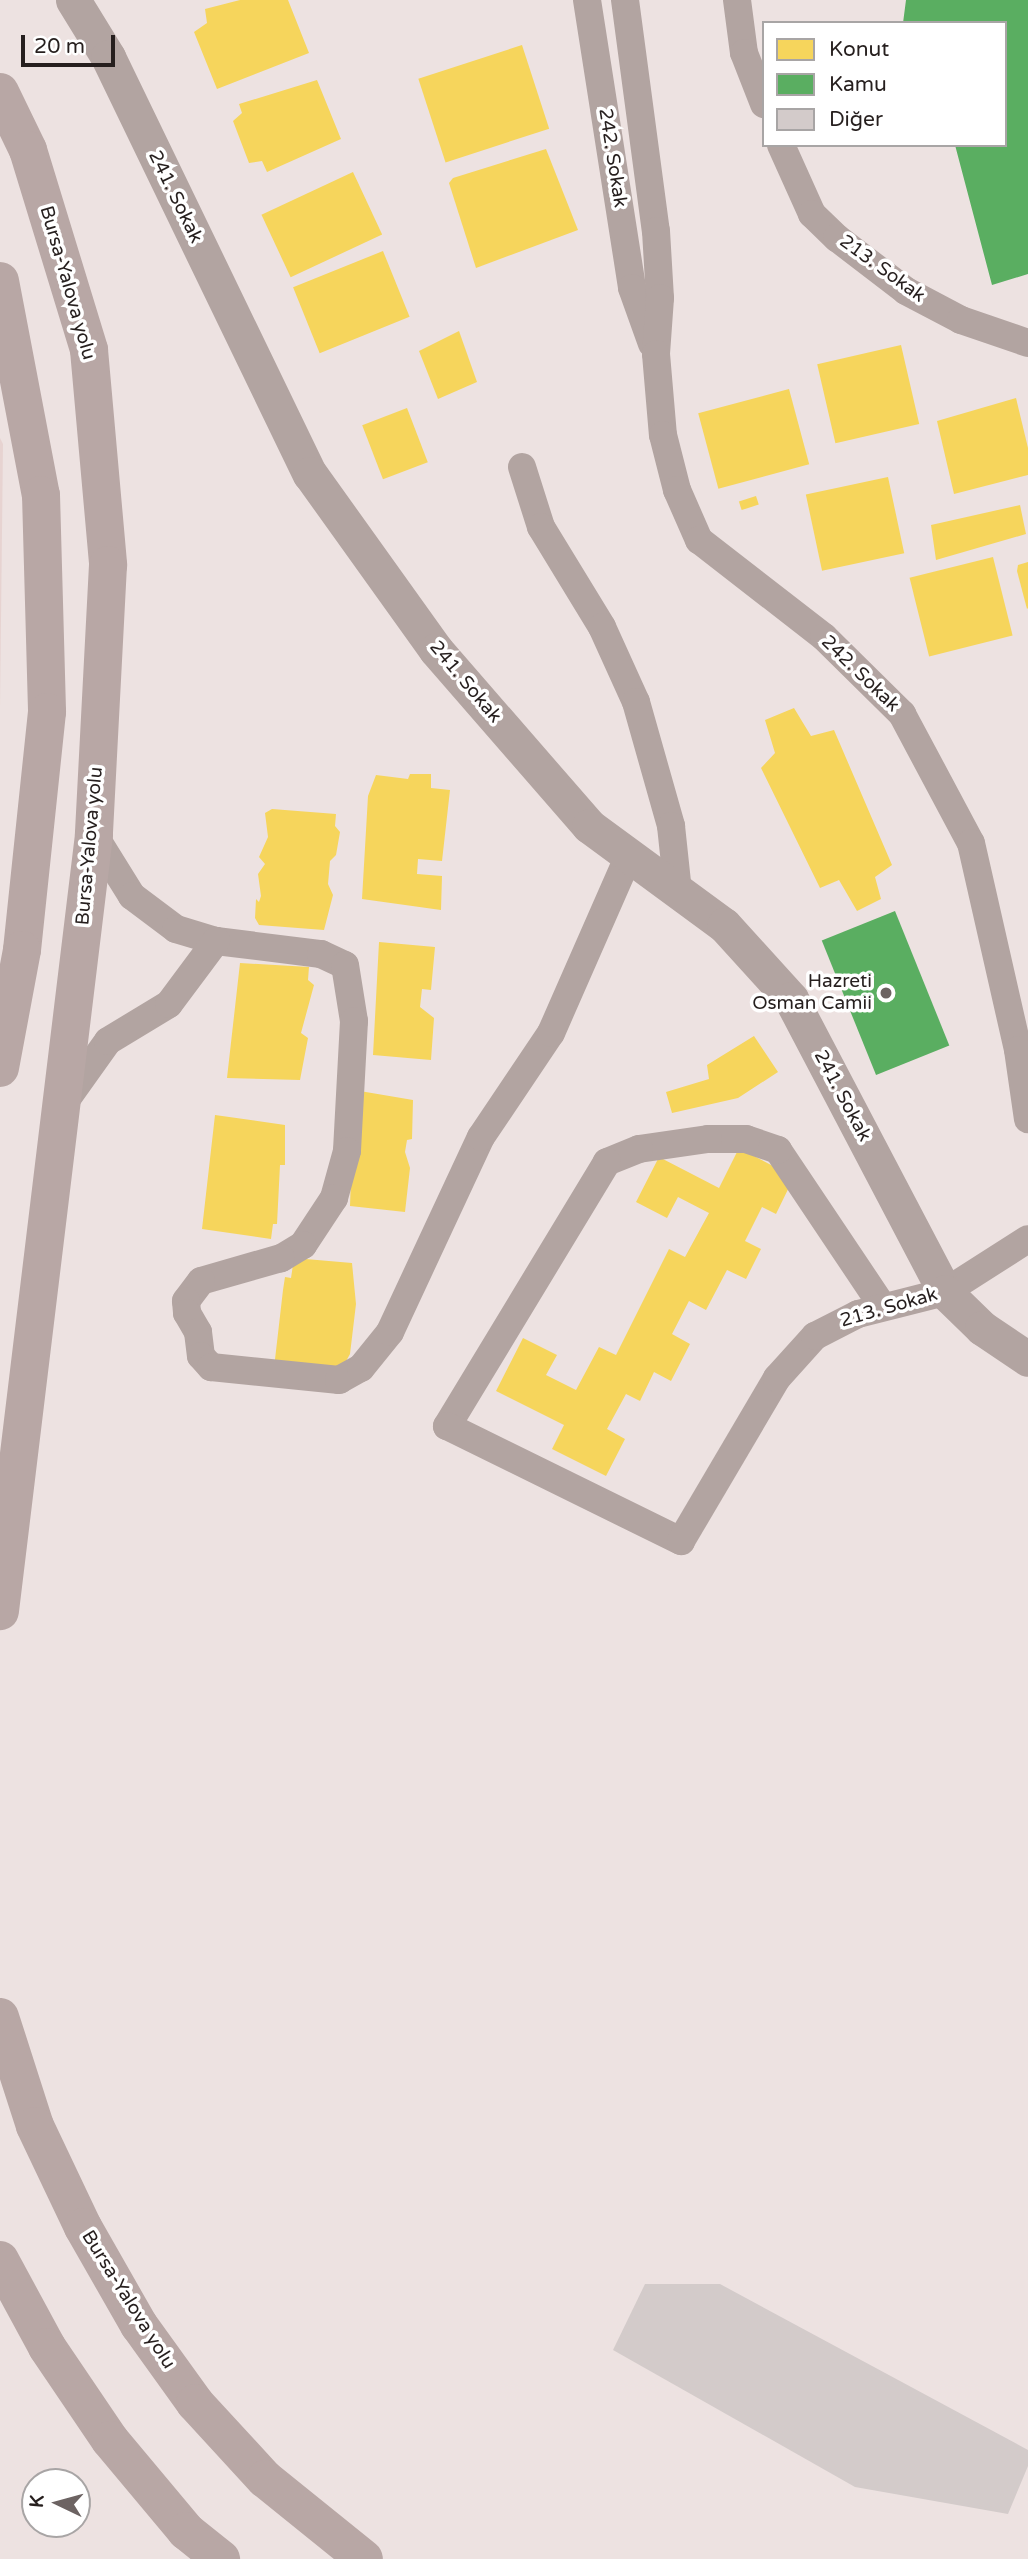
<!DOCTYPE html>
<meta charset="utf-8">
<style>
body{margin:0}
#map{position:relative;width:1028px;height:2559px;overflow:hidden;background:#ede2e1;font-family:"Varela Round",sans-serif}
div>[style]{position:absolute}
.built>*{inset:0;background:#e7d3d1}
.homes>*{inset:0;background:#f6d55c;transform-origin:0 0}
.public>*{inset:0;background:#5aae61;transform-origin:0 0}
.building>*{inset:0;background:#d3cbca}
.minor>*{height:28px;margin:-14px;padding:0 14px;transform-origin:14px;border-radius:14px;background:#b2a4a1}
.tertiary>*{height:35px;margin:-17.5px;padding:0 17.5px;transform-origin:17.5px;border-radius:17.5px;background:#b2a4a1}
.trunk>*{height:38px;margin:-19px;padding:0 19px;transform-origin:19px;border-radius:19px;background:#b8a7a5}
.dots>*{width:19px;height:19px;translate:-50% -50%;box-sizing:border-box;border:4px solid #fff;border-radius:50%}
span{translate:-50% -50%;white-space:nowrap;text-align:center;line-height:1.15;-webkit-text-stroke:7px #fff;paint-order:stroke}
.street-label{font-size:19px;color:#261f1e}
.poi-label{font-size:19px;color:#261f1e}
.right{translate:-100% -50%;text-align:right}
.legend{position:absolute;left:762px;top:21px;width:245px;height:126px;box-sizing:border-box;background:#fff;border:2px solid #a8a5a5;margin:0;padding:9px 12px;list-style:none;font-size:21px;color:#261f1e}
.legend li{display:flex;align-items:center;gap:14px;height:35px}
.legend b{width:35px;border:2px solid #a8a5a5}
.north{position:absolute;left:21px;top:2468px;width:70px;height:70px;box-sizing:border-box;background:#fff;border:2px solid #a8a5a5;border-radius:50%;rotate:275deg;font-size:19px;font-weight:700;line-height:28px;text-align:center;color:#261f1e}
.north::after{content:'';display:block;margin:auto;width:24px;height:32px;background:#6c6362;clip-path:polygon(50% 0,100% 100%,50% 72%,0 100%)}
.scale{position:absolute;left:21px;top:35px;width:94px;height:32px;box-sizing:border-box;border:4px solid #261f1e;border-top:0;padding-left:9px;font-size:21px;line-height:24px;white-space:nowrap;color:#261f1e;-webkit-text-stroke:5px #fff;paint-order:stroke}
</style>
<div id="map">
<div class="built">
<div style="clip-path:polygon(0 438px,3px 444px,0 708px)"></div>
</div>
<div class="homes">
<div style="clip-path:polygon(240px 0,288px 0,309px 53px,217px 89px,194px 32px,207px 23px,205px 9px)"></div>
<div style="left:522px;top:45px;width:88px;height:109px;rotate:72deg"></div>
<div style="clip-path:polygon(317px 80px,341px 139px,267px 172px,262px 161px,249px 163px,233px 121px,242px 113px,239px 104px)"></div>
<div style="clip-path:polygon(546px 149px,578px 230px,476px 268px,449px 183px,453px 178px)"></div>
<div style="left:353px;top:172px;width:69px;height:101px;rotate:65deg"></div>
<div style="left:383px;top:251px;width:71px;height:97px;rotate:68deg"></div>
<div style="clip-path:polygon(459px 331px,477px 382px,438px 399px,419px 351px)"></div>
<div style="left:901px;top:345px;width:81px;height:86px;rotate:77deg"></div>
<div style="left:789px;top:389px;width:78px;height:94px;rotate:75deg"></div>
<div style="clip-path:polygon(1016px 398px,1028px 448px,1028px 475px,954px 494px,937px 421px)"></div>
<div style="left:407px;top:408px;width:58px;height:48px;rotate:69deg"></div>
<div style="left:888px;top:477px;width:78px;height:84px;rotate:78deg"></div>
<div style="left:756px;top:496px;width:9px;height:18px;rotate:72deg"></div>
<div style="clip-path:polygon(1020px 505px,1026px 534px,936px 560px,931px 525px)"></div>
<div style="left:993px;top:557px;width:81px;height:86px;rotate:76deg"></div>
<div style="clip-path:polygon(1028px 562px,1028px 608px,1027px 609px,1017px 571px,1018px 565px)"></div>
<div style="clip-path:polygon(794px 708px,811px 736px,834px 730px,892px 865px,875px 877px,881px 899px,857px 911px,839px 880px,820px 888px,761px 768px,775px 753px,765px 720px)"></div>
<div style="clip-path:polygon(410px 774px,431px 774px,431px 788px,450px 790px,442px 861px,418px 859px,417px 874px,442px 876px,441px 910px,362px 899px,368px 796px,376px 775px,408px 779px)"></div>
<div style="clip-path:polygon(272px 809px,336px 814px,335px 826px,340px 832px,336px 855px,330px 861px,328px 884px,333px 895px,324px 930px,259px 925px,255px 918px,256px 899px,259px 902px,261px 896px,258px 874px,265px 864px,259px 857px,268px 837px,265px 813px)"></div>
<div style="clip-path:polygon(379px 942px,435px 947px,431px 990px,422px 989px,420px 1007px,434px 1018px,431px 1060px,373px 1055px)"></div>
<div style="clip-path:polygon(240px 963px,309px 967px,308px 980px,314px 985px,301px 1033px,308px 1038px,300px 1080px,227px 1078px)"></div>
<div style="clip-path:polygon(754px 1036px,778px 1072px,738px 1098px,672px 1113px,666px 1092px,709px 1079px,707px 1065px)"></div>
<div style="clip-path:polygon(354px 1090px,413px 1100px,412px 1139px,407px 1140px,405px 1152px,410px 1168px,405px 1212px,350px 1206px)"></div>
<div style="clip-path:polygon(215px 1115px,285px 1125px,285px 1165px,280px 1165px,277px 1224px,273px 1224px,271px 1239px,202px 1229px)"></div>
<div style="clip-path:polygon(739px 1148px,794px 1177px,776px 1214px,762px 1207px,745px 1241px,761px 1249px,746px 1279px,727px 1270px,706px 1310px,689px 1301px,672px 1334px,690px 1344px,671px 1381px,654px 1372px,640px 1401px,626px 1394px,607px 1429px,625px 1439px,606px 1476px,552px 1449px,564px 1425px,496px 1391px,523px 1338px,557px 1355px,546px 1375px,576px 1390px,599px 1347px,616px 1355px,669px 1249px,685px 1257px,709px 1213px,678px 1197px,667px 1218px,636px 1202px,659px 1157px,719px 1188px)"></div>
<div style="clip-path:polygon(294px 1258px,352px 1263px,356px 1304px,350px 1354px,339px 1374px,274px 1368px,283px 1290px,285px 1277px,291px 1278px)"></div>
</div>
<div class="public">
<div style="clip-path:polygon(906px 0,1028px 0,1028px 274px,992px 285px,955px 145px,1005px 145px,1005px 23px,903px 23px)"></div>
<div style="left:895px;top:911px;width:145px;height:79px;rotate:68deg"></div>
</div>
<div class="building">
<div style="clip-path:polygon(645px 2284px,720px 2284px,1028px 2450px,1028px 2466px,1008px 2514px,855px 2487px,613px 2350px)"></div>
</div>
<div class="minor">
<div style="left:587px;top:0;width:291px;rotate:81.1deg"></div>
<div style="left:632px;top:288px;width:59px;rotate:70.3deg"></div>
<div style="left:625px;top:0;width:233px;rotate:82.4deg"></div>
<div style="left:656px;top:231px;width:67px;rotate:86.6deg"></div>
<div style="left:660px;top:298px;width:56px;rotate:94.1deg"></div>
<div style="left:656px;top:354px;width:81px;rotate:85.1deg"></div>
<div style="left:663px;top:435px;width:57px;rotate:75.7deg"></div>
<div style="left:677px;top:490px;width:55px;rotate:66.3deg"></div>
<div style="left:699px;top:540px;width:158px;rotate:37.8deg"></div>
<div style="left:824px;top:637px;width:110px;rotate:44.6deg"></div>
<div style="left:902px;top:714px;width:146px;rotate:61.9deg"></div>
<div style="left:971px;top:843px;width:212px;rotate:77.2deg"></div>
<div style="left:1018px;top:1050px;width:70px;rotate:81.8deg"></div>
<div style="left:737px;top:0;width:53px;rotate:82.5deg"></div>
<div style="left:744px;top:53px;width:55px;rotate:68.6deg"></div>
<div style="left:781px;top:145px;width:76px;rotate:65.8deg"></div>
<div style="left:812px;top:214px;width:35px;rotate:44deg"></div>
<div style="left:837px;top:238px;width:87px;rotate:37.5deg"></div>
<div style="left:906px;top:291px;width:62px;rotate:27.8deg"></div>
<div style="left:961px;top:320px;width:71px;rotate:18.9deg"></div>
<div style="left:522px;top:467px;width:63px;rotate:72.4deg"></div>
<div style="left:541px;top:527px;width:117px;rotate:58.6deg"></div>
<div style="left:602px;top:627px;width:82px;rotate:65.6deg"></div>
<div style="left:636px;top:702px;width:129px;rotate:74.2deg"></div>
<div style="left:671px;top:826px;width:65px;rotate:83.9deg"></div>
<div style="left:94px;top:835px;width:72px;rotate:58.1deg"></div>
<div style="left:132px;top:896px;width:55px;rotate:36.9deg"></div>
<div style="left:176px;top:929px;width:42px;rotate:16.7deg"></div>
<div style="left:216px;top:941px;width:106px;rotate:7.1deg"></div>
<div style="left:321px;top:954px;width:26px;rotate:25deg"></div>
<div style="left:345px;top:965px;width:57px;rotate:80.9deg"></div>
<div style="left:354px;top:1021px;width:130px;rotate:93.1deg"></div>
<div style="left:347px;top:1151px;width:49px;rotate:105.5deg"></div>
<div style="left:334px;top:1198px;width:56px;rotate:123.4deg"></div>
<div style="left:303px;top:1245px;width:26px;rotate:149deg"></div>
<div style="left:281px;top:1258px;width:83px;rotate:164deg"></div>
<div style="left:201px;top:1281px;width:25px;rotate:127deg"></div>
<div style="left:186px;top:1301px;width:12px;rotate:85deg"></div>
<div style="left:187px;top:1313px;width:22px;rotate:60deg"></div>
<div style="left:198px;top:1332px;width:24px;rotate:83deg"></div>
<div style="left:201px;top:1356px;width:15px;rotate:48deg"></div>
<div style="left:211px;top:1367px;width:129px;rotate:5.8deg"></div>
<div style="left:339px;top:1380px;width:25px;rotate:-29deg"></div>
<div style="left:361px;top:1368px;width:46px;rotate:-51.1deg"></div>
<div style="left:390px;top:1332px;width:215px;rotate:-65deg"></div>
<div style="left:481px;top:1137px;width:125px;rotate:-56.1deg"></div>
<div style="left:551px;top:1033px;width:194px;rotate:-66.3deg"></div>
<div style="left:63px;top:1104px;width:77px;rotate:-54.5deg"></div>
<div style="left:108px;top:1041px;width:71px;rotate:-31.2deg"></div>
<div style="left:169px;top:1004px;width:79px;rotate:-53.3deg"></div>
<div style="left:883px;top:1307px;width:189px;rotate:-123.8deg"></div>
<div style="left:778px;top:1150px;width:34px;rotate:-161deg"></div>
<div style="left:746px;top:1139px;width:38px;rotate:180deg"></div>
<div style="left:708px;top:1139px;width:70px;rotate:171.8deg"></div>
<div style="left:639px;top:1149px;width:35px;rotate:158deg"></div>
<div style="left:607px;top:1162px;width:309px;rotate:121.2deg"></div>
<div style="left:447px;top:1426px;width:261px;rotate:26.2deg"></div>
<div style="left:681px;top:1541px;width:189px;rotate:-59.5deg"></div>
<div style="left:777px;top:1378px;width:57px;rotate:-47.9deg"></div>
<div style="left:815px;top:1336px;width:48px;rotate:-27.1deg"></div>
<div style="left:858px;top:1314px;width:90px;rotate:-14.2deg"></div>
<div style="left:945px;top:1292px;width:98px;rotate:-32.6deg"></div>
</div>
<div class="tertiary">
<div style="left:73px;top:0;width:67px;rotate:58.4deg"></div>
<div style="left:108px;top:57px;width:463px;rotate:64.2deg"></div>
<div style="left:310px;top:474px;width:216px;rotate:54.4deg"></div>
<div style="left:436px;top:650px;width:233px;rotate:49deg"></div>
<div style="left:589px;top:826px;width:167px;rotate:36.3deg"></div>
<div style="left:724px;top:925px;width:100px;rotate:47.8deg"></div>
<div style="left:791px;top:999px;width:331px;rotate:62.3deg"></div>
<div style="left:945px;top:1292px;width:52px;rotate:44.2deg"></div>
<div style="left:982px;top:1328px;width:55px;rotate:34deg"></div>
</div>
<div class="trunk">
<div style="left:0;top:92px;width:64px;rotate:64.2deg"></div>
<div style="left:28px;top:150px;width:209px;rotate:73deg"></div>
<div style="left:89px;top:350px;width:216px;rotate:84.9deg"></div>
<div style="left:108px;top:565px;width:270px;rotate:93deg"></div>
<div style="left:94px;top:835px;width:782px;rotate:96.91deg"></div>
<div style="left:0;top:281px;width:218px;rotate:79.2deg"></div>
<div style="left:41px;top:495px;width:217px;rotate:88.4deg"></div>
<div style="left:47px;top:712px;width:239px;rotate:96deg"></div>
<div style="left:22px;top:950px;width:120px;rotate:100.6deg"></div>
<div style="left:0;top:2017px;width:114px;rotate:72.2deg"></div>
<div style="left:35px;top:2126px;width:112px;rotate:64.6deg"></div>
<div style="left:83px;top:2227px;width:113px;rotate:60.3deg"></div>
<div style="left:139px;top:2325px;width:96px;rotate:54.3deg"></div>
<div style="left:195px;top:2403px;width:103px;rotate:47.4deg"></div>
<div style="left:265px;top:2479px;width:127px;rotate:38.9deg"></div>
<div style="left:0;top:2260px;width:99px;rotate:61.6deg"></div>
<div style="left:47px;top:2347px;width:112px;rotate:55.9deg"></div>
<div style="left:110px;top:2440px;width:119px;rotate:50.1deg"></div>
<div style="left:186px;top:2531px;width:45px;rotate:38.7deg"></div>
</div>
<div class="dots">
<div style="left:886px;top:993px;background:#6c6362"></div>
</div>
<div class="street-label">
<span style="left:612px;top:158px;rotate:81deg">242. Sokak</span>
<span style="left:175px;top:197px;rotate:64deg">241. Sokak</span>
<span style="left:882px;top:269px;rotate:36deg">213. Sokak</span>
<span style="left:67px;top:283px;rotate:74deg">Bursa-Yalova yolu</span>
<span style="left:860px;top:674px;rotate:44deg">242. Sokak</span>
<span style="left:465px;top:682px;rotate:50deg">241. Sokak</span>
<span style="left:90px;top:846px;rotate:-85deg">Bursa-Yalova yolu</span>
<span style="left:842px;top:1096px;rotate:62deg">241. Sokak</span>
<span style="left:889px;top:1308px;rotate:-16deg">213. Sokak</span>
<span style="left:128px;top:2300px;rotate:58deg">Bursa-Yalova yolu</span>
</div>
<div class="poi-label">
<span class="right" style="left:872px;top:993px">Hazreti<br>Osman Camii</span>
</div>
<ul class="legend">
<li><b style="height:19px;background:#f6d55c"></b>Konut</li>
<li><b style="height:19px;background:#5aae61"></b>Kamu</li>
<li><b style="height:19px;background:#d3cbca"></b>Diğer</li>
</ul>
<div class="north">K</div>
<div class="scale">20 m</div>
</div>
